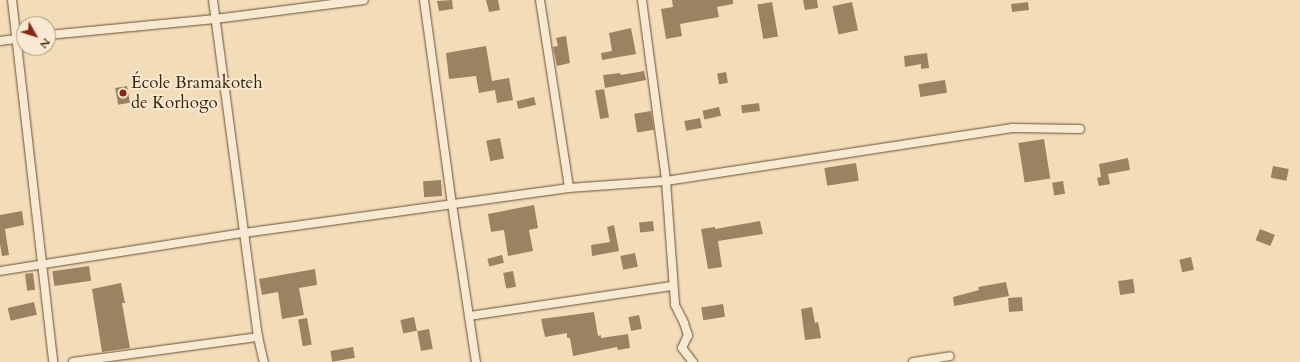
<!DOCTYPE html>
<meta charset="utf-8">
<style>
body{margin:0}
#map{position:relative;width:1300px;height:362px;overflow:hidden;background:#f3ddb9;font-family:Cardo,serif}
div>[style]{position:absolute}
.building>*{inset:0;background:#9b8362;transform-origin:0 0}
.roads{filter:drop-shadow(0 0 1px #695030) drop-shadow(0 0 1px #695030)}
.street>*{height:8px;margin:-4px;padding:0 4px;transform-origin:4px;border-radius:4px;background:#f7e9d2}
.dots>*{width:11px;height:11px;translate:-50% -50%;box-sizing:border-box;border:2px solid #f7e9d2;border-radius:50%}
span{translate:-50% -50%;white-space:nowrap;text-align:center;line-height:1.15;-webkit-text-stroke:4px #f7e9d2;paint-order:stroke}
.poi-label{font-size:17px;color:#3b2103}
.left{translate:0 -50%;text-align:left}
.north{position:absolute;left:16px;top:16px;width:40px;height:40px;box-sizing:border-box;background:#f7e9d2;border:1px solid #ac997f;border-radius:50%;rotate:129deg;font-size:11px;font-weight:700;line-height:16px;text-align:center;color:#3b2103}
.north::after{content:'';display:block;margin:auto;width:14px;height:18px;background:#8f2418;clip-path:polygon(50% 0,100% 100%,50% 72%,0 100%)}
</style>
<div id="map">
<div class="building">
<div style="clip-path:polygon(452px 0,453px 9px,439px 11px,437px 1px)"></div>
<div style="clip-path:polygon(486px 0,498px 0,500px 10px,489px 12px)"></div>
<div style="clip-path:polygon(672px 0,733px 0,733px 4px,717px 7px,719px 17px,680px 24px,682px 36px,666px 39px,661px 9px,673px 7px)"></div>
<div style="clip-path:polygon(803px 0,817px 0,818px 8px,805px 10px)"></div>
<div style="left:772px;top:2px;width:35px;height:15px;rotate:80deg"></div>
<div style="left:852px;top:2px;width:29px;height:20px;rotate:78deg"></div>
<div style="left:1028px;top:2px;width:8px;height:17px;rotate:83deg"></div>
<div style="clip-path:polygon(631px 28px,636px 54px,602px 60px,601px 53px,612px 51px,609px 33px)"></div>
<div style="clip-path:polygon(566px 36px,570px 63px,557px 66px,553px 47px,558px 46px,556px 38px)"></div>
<div style="clip-path:polygon(486px 46px,492px 81px,509px 78px,513px 100px,497px 103px,495px 90px,479px 93px,476px 76px,449px 79px,446px 53px)"></div>
<div style="clip-path:polygon(927px 53px,929px 68px,921px 69px,921px 64px,905px 67px,904px 56px)"></div>
<div style="clip-path:polygon(644px 71px,646px 80px,605px 88px,603px 75px,620px 73px,621px 75px)"></div>
<div style="left:726px;top:72px;width:11px;height:9px;rotate:80deg"></div>
<div style="left:945px;top:80px;width:13px;height:27px;rotate:81deg"></div>
<div style="left:127px;top:86px;width:17px;height:12px;rotate:80deg"></div>
<div style="left:604px;top:89px;width:29px;height:9px;rotate:80deg"></div>
<div style="left:534px;top:97px;width:8px;height:18px;rotate:76deg"></div>
<div style="left:759px;top:103px;width:8px;height:18px;rotate:83deg"></div>
<div style="left:719px;top:107px;width:9px;height:17px;rotate:77deg"></div>
<div style="left:651px;top:111px;width:19px;height:17px;rotate:81deg"></div>
<div style="left:700px;top:118px;width:10px;height:16px;rotate:79deg"></div>
<div style="left:500px;top:138px;width:21px;height:14px;rotate:79deg"></div>
<div style="left:1044px;top:139px;width:40px;height:26px;rotate:81deg"></div>
<div style="clip-path:polygon(1128px 158px,1130px 170px,1108px 174px,1110px 184px,1099px 186px,1097px 178px,1101px 177px,1099px 164px)"></div>
<div style="left:856px;top:163px;width:18px;height:32px;rotate:81deg"></div>
<div style="left:1273px;top:166px;width:16px;height:12px;rotate:11deg"></div>
<div style="left:441px;top:180px;width:16px;height:18px;rotate:86deg"></div>
<div style="left:1063px;top:181px;width:13px;height:11px;rotate:81deg"></div>
<div style="clip-path:polygon(534px 205px,538px 228px,529px 230px,533px 251px,508px 256px,504px 230px,491px 232px,488px 214px)"></div>
<div style="clip-path:polygon(22px 211px,24px 225px,5px 229px,9px 255px,2px 256px,0 244px,0 215px)"></div>
<div style="left:653px;top:221px;width:10px;height:14px;rotate:84deg"></div>
<div style="clip-path:polygon(760px 221px,763px 234px,718px 241px,722px 267px,708px 269px,701px 229px,715px 227px,715px 229px)"></div>
<div style="clip-path:polygon(614px 225px,619px 251px,592px 256px,591px 245px,610px 242px,607px 227px)"></div>
<div style="left:1260px;top:229px;width:16px;height:12px;rotate:22deg"></div>
<div style="left:635px;top:253px;width:14px;height:15px;rotate:78deg"></div>
<div style="left:502px;top:255px;width:8px;height:15px;rotate:76deg"></div>
<div style="left:1191px;top:257px;width:13px;height:12px;rotate:77deg"></div>
<div style="left:89px;top:266px;width:15px;height:37px;rotate:82deg"></div>
<div style="clip-path:polygon(315px 269px,317px 285px,299px 288px,304px 315px,282px 319px,278px 292px,262px 295px,259px 279px)"></div>
<div style="left:513px;top:271px;width:16px;height:10px;rotate:79deg"></div>
<div style="left:33px;top:273px;width:17px;height:8px;rotate:83deg"></div>
<div style="left:1133px;top:279px;width:14px;height:15px;rotate:82deg"></div>
<div style="clip-path:polygon(1006px 282px,1009px 296px,954px 306px,953px 297px,979px 290px,978px 287px)"></div>
<div style="clip-path:polygon(121px 283px,125px 303px,122px 303px,130px 348px,102px 352px,92px 289px)"></div>
<div style="left:1022px;top:297px;width:14px;height:14px;rotate:86deg"></div>
<div style="left:34px;top:302px;width:13px;height:27px;rotate:77deg"></div>
<div style="left:723px;top:304px;width:13px;height:22px;rotate:81deg"></div>
<div style="clip-path:polygon(812px 307px,815px 323px,818px 322px,821px 338px,805px 340px,801px 309px)"></div>
<div style="clip-path:polygon(594px 312px,598px 336px,601px 335px,601px 338px,628px 334px,630px 348px,618px 350px,617px 347px,573px 356px,570px 338px,567px 338px,567px 333px,545px 337px,541px 319px)"></div>
<div style="left:639px;top:315px;width:14px;height:11px;rotate:78deg"></div>
<div style="left:414px;top:317px;width:14px;height:14px;rotate:78deg"></div>
<div style="left:307px;top:318px;width:27px;height:9px;rotate:80deg"></div>
<div style="left:429px;top:329px;width:20px;height:12px;rotate:79deg"></div>
<div style="left:353px;top:347px;width:11px;height:23px;rotate:80deg"></div>
</div>
<div class="roads">
<div class="street">
<div style="left:12px;top:0;width:364px;rotate:83.5deg"></div>
<div style="left:213px;top:0;width:340px;rotate:82.4deg"></div>
<div style="left:258px;top:337px;width:26px;rotate:77deg"></div>
<div style="left:424px;top:0;width:206px;rotate:82.2deg"></div>
<div style="left:452px;top:204px;width:160px;rotate:81.4deg"></div>
<div style="left:540px;top:0;width:190px;rotate:81.2deg"></div>
<div style="left:642px;top:0;width:183px;rotate:82.4deg"></div>
<div style="left:666px;top:181px;width:124px;rotate:85.8deg"></div>
<div style="left:675px;top:305px;width:20px;rotate:63deg"></div>
<div style="left:684px;top:323px;width:13px;rotate:72deg"></div>
<div style="left:688px;top:335px;width:14px;rotate:115deg"></div>
<div style="left:682px;top:348px;width:18px;rotate:52deg"></div>
<div style="left:48px;top:35px;width:168px;rotate:-5.5deg"></div>
<div style="left:215px;top:19px;width:150px;rotate:-7.3deg"></div>
<div style="left:0;top:41px;width:24px;rotate:-7deg"></div>
<div style="left:0;top:271px;width:247px;rotate:-8.9deg"></div>
<div style="left:244px;top:233px;width:328px;rotate:-7.9deg"></div>
<div style="left:569px;top:188px;width:97px;rotate:-4.1deg"></div>
<div style="left:666px;top:181px;width:352px;rotate:-8.7deg"></div>
<div style="left:1014px;top:128px;width:66px;rotate:0.9deg"></div>
<div style="left:469px;top:316px;width:206px;rotate:-8.4deg"></div>
<div style="left:73px;top:362px;width:187px;rotate:-7.7deg"></div>
<div style="left:913px;top:362px;width:37px;rotate:-9deg"></div>
</div>
</div>
<div class="dots">
<div style="left:123px;top:93px;background:#8f2418"></div>
</div>
<div class="poi-label">
<span class="left" style="left:131px;top:93px">École Bramakoteh<br>de Korhogo</span>
</div>
<div class="north">N</div>
</div>
